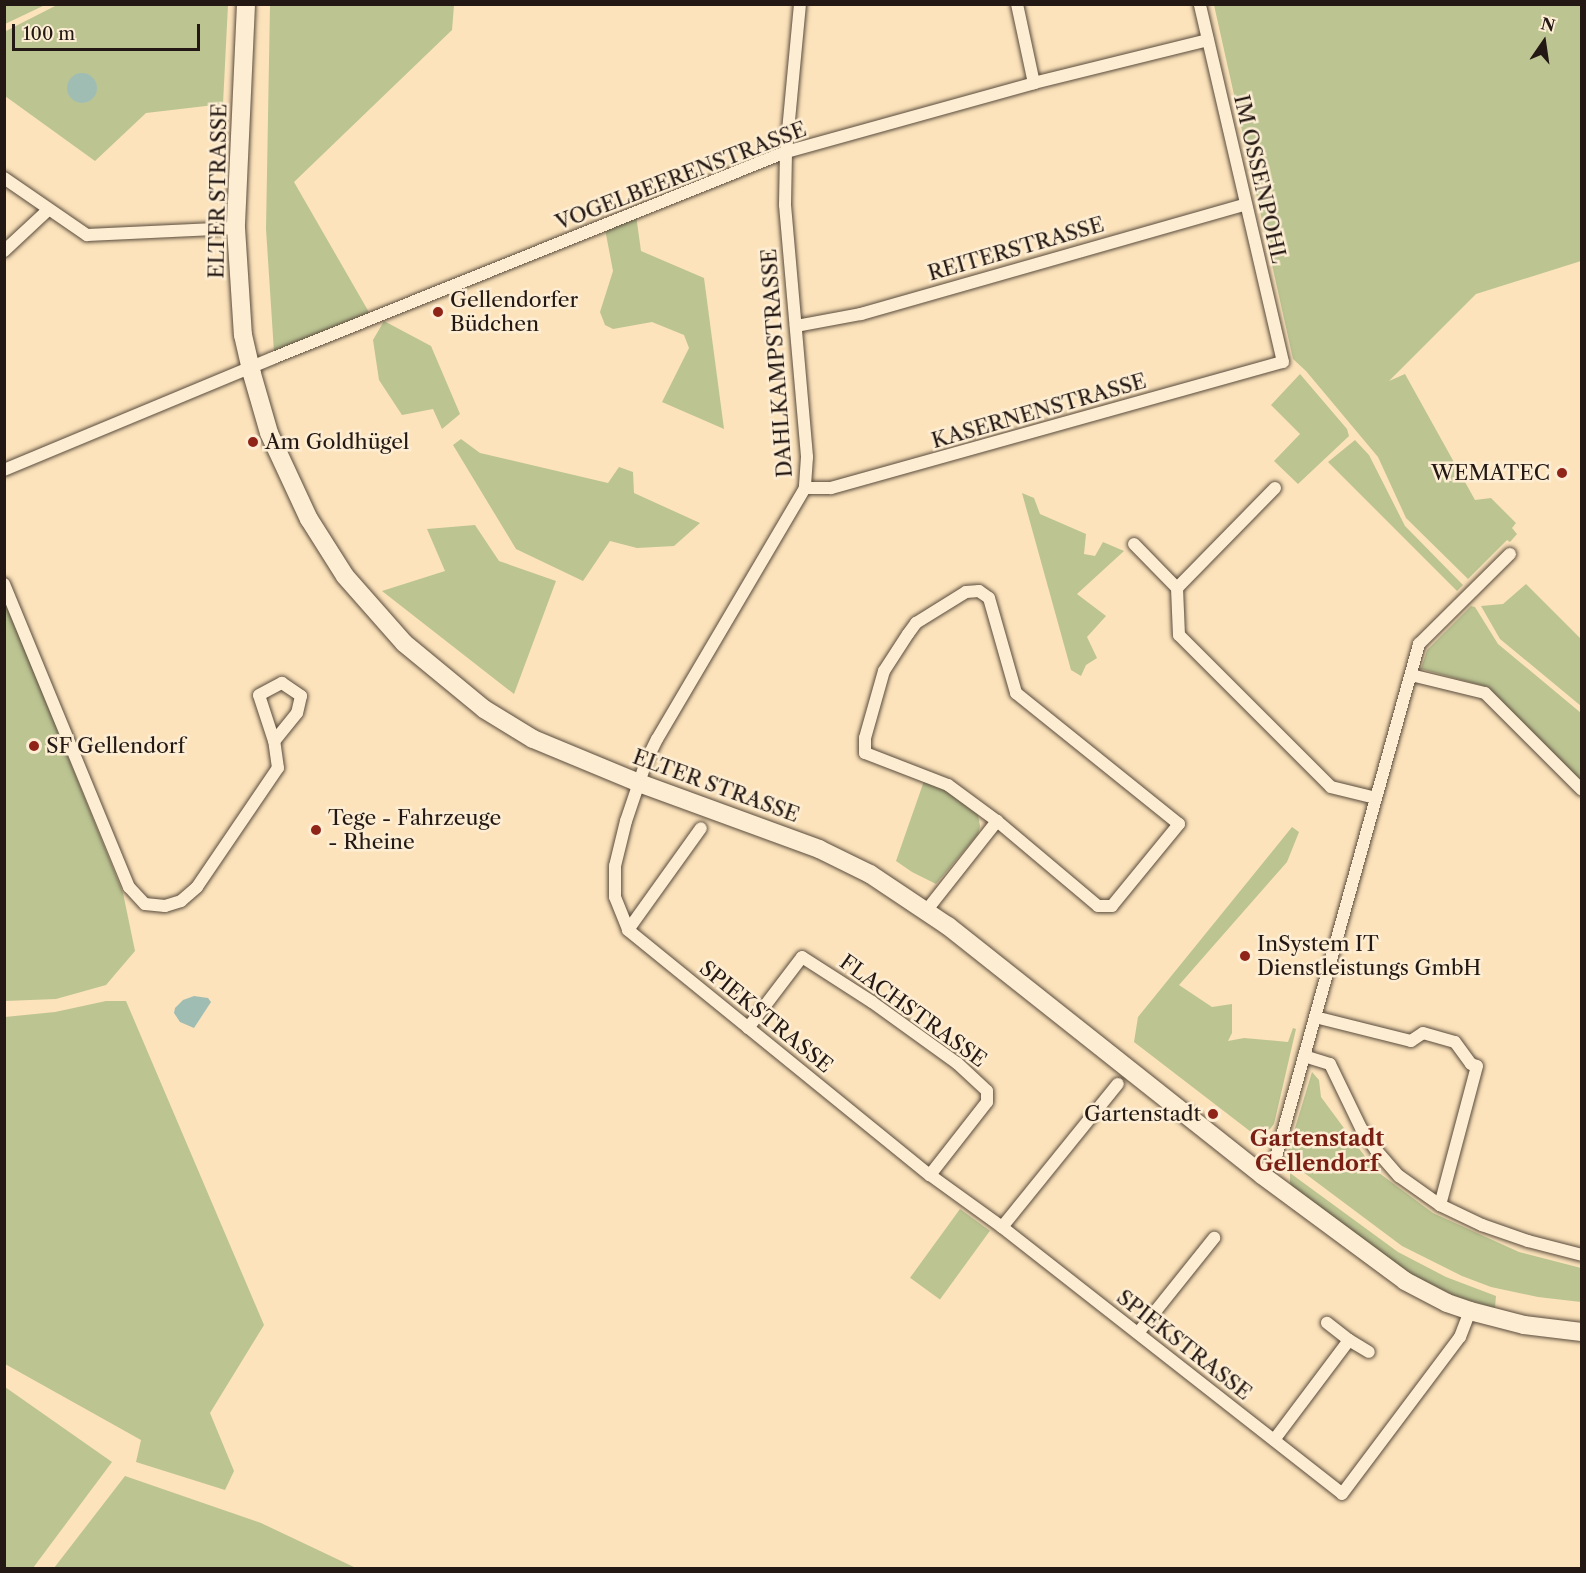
<!DOCTYPE html>
<meta charset="utf-8">
<style>
body{margin:0}
#map{position:relative;width:1586px;height:1573px;overflow:hidden;background:#fce3bb;font-family:"Libre Caslon Text",serif}
div>[style]{position:absolute}
.green>*{inset:0;background:#bcc492;transform-origin:0 0}
.water>*{inset:0;background:#a0bdb4}
.round{border-radius:50%}
.roads{filter:drop-shadow(0 0 2px #594b3d) drop-shadow(0 0 2px #594b3d)}
.street>*{height:12px;margin:-6px;padding:0 6px;transform-origin:6px;border-radius:6px;background:#fdedd3}
.secondary>*{height:18px;margin:-9px;padding:0 9px;transform-origin:9px;border-radius:9px;background:#fdedd3}
.dots>*{width:16px;height:16px;translate:-50% -50%;box-sizing:border-box;border:3px solid #fdedd3;border-radius:50%}
span{translate:-50% -50%;white-space:nowrap;text-align:center;line-height:1.15;-webkit-text-stroke:5px #fdedd3;paint-order:stroke}
.street-label{font-size:21px;color:#231813}
.poi-label{font-size:21px;color:#231813}
.left{translate:0 -50%;text-align:left}
.right{translate:-100% -50%;text-align:right}
.neighbourhood-label{font-size:22px;color:#7a1f14;font-weight:700}
.frame{position:absolute;inset:0;border:6px solid #231813;pointer-events:none}
.north{position:absolute;left:1514px;top:12px;width:60px;height:60px;-webkit-text-stroke:4px #fdedd3;paint-order:stroke;rotate:13deg;font-size:16px;font-weight:700;line-height:24px;text-align:center;color:#231813}
.north::after{content:'';display:block;margin:auto;width:21px;height:27px;background:#231813;clip-path:polygon(50% 0,100% 100%,50% 72%,0 100%)}
.scale{position:absolute;left:12px;top:24px;width:188px;height:27px;box-sizing:border-box;border:3px solid #231813;border-top:0;padding-left:8px;font-size:18px;line-height:21px;white-space:nowrap;color:#231813;-webkit-text-stroke:4px #fdedd3;paint-order:stroke}
</style>
<div id="map">
<div class="green">
<div style="clip-path:polygon(5px 4px,45px 4px,45px 5px,5px 24px)"></div>
<div style="clip-path:polygon(57px 5px,228px 5px,223px 104px,146px 113px,95px 161px,5px 96px,4px 32px)"></div>
<div style="clip-path:polygon(270px 5px,454px 5px,452px 30px,294px 182px,370px 314px,274px 352px,266px 229px)"></div>
<div style="clip-path:polygon(1214px 5px,1581px 5px,1581px 261px,1476px 294px,1389px 381px,1405px 374px,1475px 500px,1491px 498px,1516px 523px,1512px 528px,1517px 534px,1510px 542px,1507px 540px,1468px 579px,1406px 518px,1378px 457px,1306px 371px,1293px 359px)"></div>
<div style="clip-path:polygon(636px 215px,641px 251px,704px 278px,724px 429px,662px 402px,689px 348px,684px 335px,652px 322px,613px 329px,605px 325px,600px 312px,613px 271px,605px 229px)"></div>
<div style="clip-path:polygon(384px 321px,431px 346px,460px 414px,442px 429px,433px 409px,402px 415px,379px 380px,373px 340px)"></div>
<div style="clip-path:polygon(1300px 374px,1347px 429px,1349px 436px,1298px 484px,1274px 461px,1300px 434px,1271px 405px)"></div>
<div style="clip-path:polygon(461px 439px,480px 453px,608px 483px,619px 467px,633px 472px,634px 493px,700px 523px,674px 546px,637px 548px,610px 541px,583px 581px,516px 549px,453px 445px)"></div>
<div style="clip-path:polygon(1355px 440px,1369px 455px,1405px 526px,1463px 585px,1457px 591px,1328px 462px)"></div>
<div style="clip-path:polygon(1022px 493px,1034px 498px,1040px 514px,1086px 534px,1084px 554px,1095px 556px,1103px 542px,1124px 551px,1077px 594px,1106px 616px,1087px 637px,1097px 658px,1086px 665px,1081px 676px,1071px 670px)"></div>
<div style="clip-path:polygon(475px 525px,499px 561px,556px 581px,514px 694px,382px 591px,445px 571px,427px 529px)"></div>
<div style="clip-path:polygon(1526px 584px,1581px 639px,1581px 706px,1500px 639px,1481px 606px,1503px 604px)"></div>
<div style="clip-path:polygon(4px 598px,123px 893px,135px 951px,106px 985px,56px 999px,5px 1001px)"></div>
<div style="clip-path:polygon(1471px 606px,1475px 607px,1498px 644px,1581px 713px,1581px 781px,1488px 687px,1421px 669px,1427px 650px)"></div>
<div style="clip-path:polygon(924px 781px,950px 793px,978px 815px,980px 826px,978px 834px,936px 884px,912px 872px,896px 861px)"></div>
<div style="clip-path:polygon(1292px 827px,1299px 832px,1287px 862px,1179px 985px,1212px 1007px,1232px 1004px,1232px 1033px,1228px 1041px,1244px 1038px,1288px 1042px,1293px 1028px,1296px 1029px,1274px 1124px,1270px 1129px,1255px 1135px,1134px 1042px,1138px 1017px)"></div>
<div style="clip-path:polygon(106px 1001px,126px 1001px,264px 1325px,210px 1413px,234px 1471px,225px 1490px,136px 1462px,141px 1440px,5px 1364px,5px 1017px,55px 1012px)"></div>
<div style="clip-path:polygon(1312px 1072px,1319px 1080px,1321px 1097px,1375px 1170px,1433px 1213px,1519px 1252px,1581px 1268px,1581px 1302px,1538px 1297px,1491px 1287px,1462px 1276px,1402px 1246px,1295px 1166px,1288px 1151px)"></div>
<div style="clip-path:polygon(1290px 1173px,1398px 1252px,1446px 1277px,1496px 1296px,1495px 1308px,1455px 1296px,1402px 1270px,1294px 1189px,1290px 1183px)"></div>
<div style="left:960px;top:1209px;width:37px;height:85px;rotate:36deg"></div>
<div style="clip-path:polygon(5px 1387px,112px 1462px,33px 1568px,5px 1568px)"></div>
<div style="clip-path:polygon(125px 1476px,261px 1523px,356px 1568px,54px 1568px)"></div>
</div>
<div class="water">
<div class="round" style="left:67px;top:73px;width:30px;height:30px"></div>
<div style="clip-path:polygon(194px 996px,208px 998px,211px 1002px,194px 1028px,180px 1022px,174px 1013px,175px 1008px,183px 1000px)"></div>
</div>
<div class="roads">
<div class="street">
<div style="left:800px;top:4px;width:149px;rotate:95.4deg"></div>
<div style="left:786px;top:152px;width:53px;rotate:91.1deg"></div>
<div style="left:785px;top:205px;width:253px;rotate:85deg"></div>
<div style="left:807px;top:457px;width:31px;rotate:94deg"></div>
<div style="left:805px;top:488px;width:291px;rotate:120.5deg"></div>
<div style="left:657px;top:739px;width:25px;rotate:116deg"></div>
<div style="left:646px;top:762px;width:62px;rotate:108.7deg"></div>
<div style="left:626px;top:821px;width:46px;rotate:103.7deg"></div>
<div style="left:615px;top:866px;width:31px;rotate:90deg"></div>
<div style="left:615px;top:897px;width:35px;rotate:68deg"></div>
<div style="left:628px;top:930px;width:389px;rotate:39.1deg"></div>
<div style="left:930px;top:1175px;width:89px;rotate:35.8deg"></div>
<div style="left:1002px;top:1227px;width:432px;rotate:38.1deg"></div>
<div style="left:1342px;top:1494px;width:196px;rotate:-53.1deg"></div>
<div style="left:1460px;top:1337px;width:28px;rotate:-69deg"></div>
<div style="left:1017px;top:4px;width:81px;rotate:77.9deg"></div>
<div style="left:4px;top:178px;width:101px;rotate:34.5deg"></div>
<div style="left:87px;top:235px;width:149px;rotate:-2.7deg"></div>
<div style="left:4px;top:251px;width:60px;rotate:-43deg"></div>
<div style="left:796px;top:326px;width:66px;rotate:-10.5deg"></div>
<div style="left:861px;top:314px;width:400px;rotate:-15.9deg"></div>
<div style="left:4px;top:470px;width:291px;rotate:-22.6deg"></div>
<div style="left:273px;top:358px;width:553px;rotate:-21.88deg"></div>
<div style="left:786px;top:152px;width:257px;rotate:-15.5deg"></div>
<div style="left:1034px;top:83px;width:179px;rotate:-13.9deg"></div>
<div style="left:805px;top:488px;width:26px"></div>
<div style="left:831px;top:488px;width:469px;rotate:-15.6deg"></div>
<div style="left:1283px;top:362px;width:367px;rotate:-103.1deg"></div>
<div style="left:1275px;top:488px;width:140px;rotate:134.4deg"></div>
<div style="left:1177px;top:588px;width:47px;rotate:87.6deg"></div>
<div style="left:1179px;top:635px;width:215px;rotate:45deg"></div>
<div style="left:1331px;top:787px;width:46px;rotate:13.7deg"></div>
<div style="left:1134px;top:544px;width:62px;rotate:45.7deg"></div>
<div style="left:4px;top:584px;width:328px;rotate:67.6deg"></div>
<div style="left:129px;top:887px;width:23px;rotate:47deg"></div>
<div style="left:145px;top:904px;width:20px;rotate:6deg"></div>
<div style="left:165px;top:906px;width:17px;rotate:-17deg"></div>
<div style="left:181px;top:901px;width:21px;rotate:-41deg"></div>
<div style="left:197px;top:887px;width:144px;rotate:-55.8deg"></div>
<div style="left:278px;top:768px;width:27px;rotate:-98deg"></div>
<div style="left:274px;top:741px;width:48px;rotate:-108.1deg"></div>
<div style="left:259px;top:695px;width:26px;rotate:-28deg"></div>
<div style="left:282px;top:683px;width:23px;rotate:34deg"></div>
<div style="left:301px;top:696px;width:17px;rotate:103deg"></div>
<div style="left:297px;top:713px;width:36px;rotate:129deg"></div>
<div style="left:979px;top:591px;width:12px;rotate:35deg"></div>
<div style="left:989px;top:598px;width:99px;rotate:74.1deg"></div>
<div style="left:1016px;top:693px;width:209px;rotate:38.8deg"></div>
<div style="left:1179px;top:824px;width:106px;rotate:129.3deg"></div>
<div style="left:1112px;top:906px;width:14px;rotate:180deg"></div>
<div style="left:1098px;top:906px;width:132px;rotate:-139.9deg"></div>
<div style="left:997px;top:821px;width:61px;rotate:-143.7deg"></div>
<div style="left:948px;top:785px;width:89px;rotate:-158.9deg"></div>
<div style="left:865px;top:753px;width:15px;rotate:-90deg"></div>
<div style="left:865px;top:738px;width:70px;rotate:-74.2deg"></div>
<div style="left:884px;top:671px;width:44px;rotate:-57deg"></div>
<div style="left:908px;top:634px;width:14px;rotate:-54deg"></div>
<div style="left:916px;top:623px;width:59px;rotate:-31.8deg"></div>
<div style="left:966px;top:592px;width:13px;rotate:-4deg"></div>
<div style="left:1411px;top:675px;width:76px;rotate:13.7deg"></div>
<div style="left:1485px;top:693px;width:137px;rotate:45deg"></div>
<div style="left:926px;top:911px;width:115px;rotate:-51.7deg"></div>
<div style="left:628px;top:930px;width:125px;rotate:-54.4deg"></div>
<div style="left:1315px;top:1017px;width:99px;rotate:14deg"></div>
<div style="left:1411px;top:1041px;width:14px;rotate:-34deg"></div>
<div style="left:1423px;top:1033px;width:33px;rotate:16deg"></div>
<div style="left:1455px;top:1042px;width:27px;rotate:54deg"></div>
<div style="left:1471px;top:1064px;width:6px;rotate:18deg"></div>
<div style="left:1477px;top:1066px;width:144px;rotate:104.9deg"></div>
<div style="left:748px;top:1028px;width:89px;rotate:-52.7deg"></div>
<div style="left:802px;top:957px;width:83px;rotate:32.7deg"></div>
<div style="left:872px;top:1002px;width:105px;rotate:35.7deg"></div>
<div style="left:957px;top:1063px;width:41px;rotate:43deg"></div>
<div style="left:987px;top:1091px;width:11px;rotate:90deg"></div>
<div style="left:987px;top:1102px;width:93px;rotate:128deg"></div>
<div style="left:1304px;top:1056px;width:27px;rotate:17deg"></div>
<div style="left:1330px;top:1064px;width:71px;rotate:64.2deg"></div>
<div style="left:1361px;top:1128px;width:27px;rotate:56deg"></div>
<div style="left:1376px;top:1150px;width:35px;rotate:49deg"></div>
<div style="left:1399px;top:1176px;width:50px;rotate:35.3deg"></div>
<div style="left:1440px;top:1205px;width:47px;rotate:25.5deg"></div>
<div style="left:1482px;top:1225px;width:49px;rotate:19.2deg"></div>
<div style="left:1528px;top:1241px;width:56px;rotate:14.5deg"></div>
<div style="left:1262px;top:1175px;width:23px;rotate:-52deg"></div>
<div style="left:1276px;top:1157px;width:533px;rotate:-74.42deg"></div>
<div style="left:1419px;top:644px;width:128px;rotate:-44.7deg"></div>
<div style="left:1002px;top:1227px;width:184px;rotate:-51deg"></div>
<div style="left:1138px;top:1333px;width:122px;rotate:-51.3deg"></div>
<div style="left:1349px;top:1340px;width:23px;rotate:31deg"></div>
<div style="left:1274px;top:1440px;width:125px;rotate:-53.1deg"></div>
<div style="left:1349px;top:1340px;width:28px;rotate:-142deg"></div>
</div>
<div class="secondary">
<div style="left:246px;top:4px;width:224px;rotate:92.6deg"></div>
<div style="left:236px;top:228px;width:107px;rotate:86.3deg"></div>
<div style="left:243px;top:335px;width:40px;rotate:77deg"></div>
<div style="left:252px;top:374px;width:61px;rotate:73.9deg"></div>
<div style="left:269px;top:433px;width:95px;rotate:65.1deg"></div>
<div style="left:309px;top:519px;width:67px;rotate:57.7deg"></div>
<div style="left:345px;top:576px;width:89px;rotate:48.6deg"></div>
<div style="left:404px;top:643px;width:104px;rotate:39.5deg"></div>
<div style="left:484px;top:709px;width:57px;rotate:31.5deg"></div>
<div style="left:533px;top:739px;width:115px;rotate:22.5deg"></div>
<div style="left:639px;top:783px;width:192px;rotate:20.1deg"></div>
<div style="left:819px;top:849px;width:57px;rotate:26.1deg"></div>
<div style="left:870px;top:874px;width:94px;rotate:33.7deg"></div>
<div style="left:948px;top:926px;width:401px;rotate:38.4deg"></div>
<div style="left:1262px;top:1175px;width:178px;rotate:36.5deg"></div>
<div style="left:1405px;top:1281px;width:47px;rotate:27.6deg"></div>
<div style="left:1447px;top:1303px;width:24px;rotate:19deg"></div>
<div style="left:1470px;top:1311px;width:56px;rotate:14.5deg"></div>
<div style="left:1524px;top:1325px;width:58px;rotate:6.9deg"></div>
</div>
</div>
<div class="dots">
<div style="left:438px;top:312px;background:#8f2418"></div>
<div style="left:253px;top:442px;background:#8f2418"></div>
<div style="left:1562px;top:473px;background:#8f2418"></div>
<div style="left:34px;top:746px;background:#8f2418"></div>
<div style="left:316px;top:830px;background:#8f2418"></div>
<div style="left:1245px;top:956px;background:#8f2418"></div>
<div style="left:1213px;top:1114px;background:#8f2418"></div>
</div>
<div class="street-label">
<span style="left:681px;top:176px;rotate:-21deg">VOGELBEERENSTRASSE</span>
<span style="left:1260px;top:179px;rotate:77deg">IM OSSENPOHL</span>
<span style="left:218px;top:191px;rotate:-89deg">ELTER STRASSE</span>
<span style="left:1016px;top:249px;rotate:-16deg">REITERSTRASSE</span>
<span style="left:777px;top:363px;rotate:-94deg">DAHLKAMPSTRASSE</span>
<span style="left:1039px;top:411px;rotate:-16deg">KASERNENSTRASSE</span>
<span style="left:716px;top:786px;rotate:20deg">ELTER STRASSE</span>
<span style="left:913px;top:1011px;rotate:36deg">FLACHSTRASSE</span>
<span style="left:766px;top:1017px;rotate:39deg">SPIEKSTRASSE</span>
<span style="left:1184px;top:1345px;rotate:38deg">SPIEKSTRASSE</span>
</div>
<div class="poi-label">
<span class="left" style="left:450px;top:312px">Gellendorfer<br>Büdchen</span>
<span class="left" style="left:265px;top:442px">Am Goldhügel</span>
<span class="right" style="left:1550px;top:473px">WEMATEC</span>
<span class="left" style="left:46px;top:746px">SF Gellendorf</span>
<span class="left" style="left:328px;top:830px">Tege - Fahrzeuge<br>- Rheine</span>
<span class="left" style="left:1257px;top:956px">InSystem IT<br>Dienstleistungs GmbH</span>
<span class="right" style="left:1201px;top:1114px">Gartenstadt</span>
</div>
<div class="neighbourhood-label">
<span style="left:1317px;top:1151px">Gartenstadt<br>Gellendorf</span>
</div>
<div class="frame"></div>
<div class="north">N</div>
<div class="scale">100 m</div>
</div>
